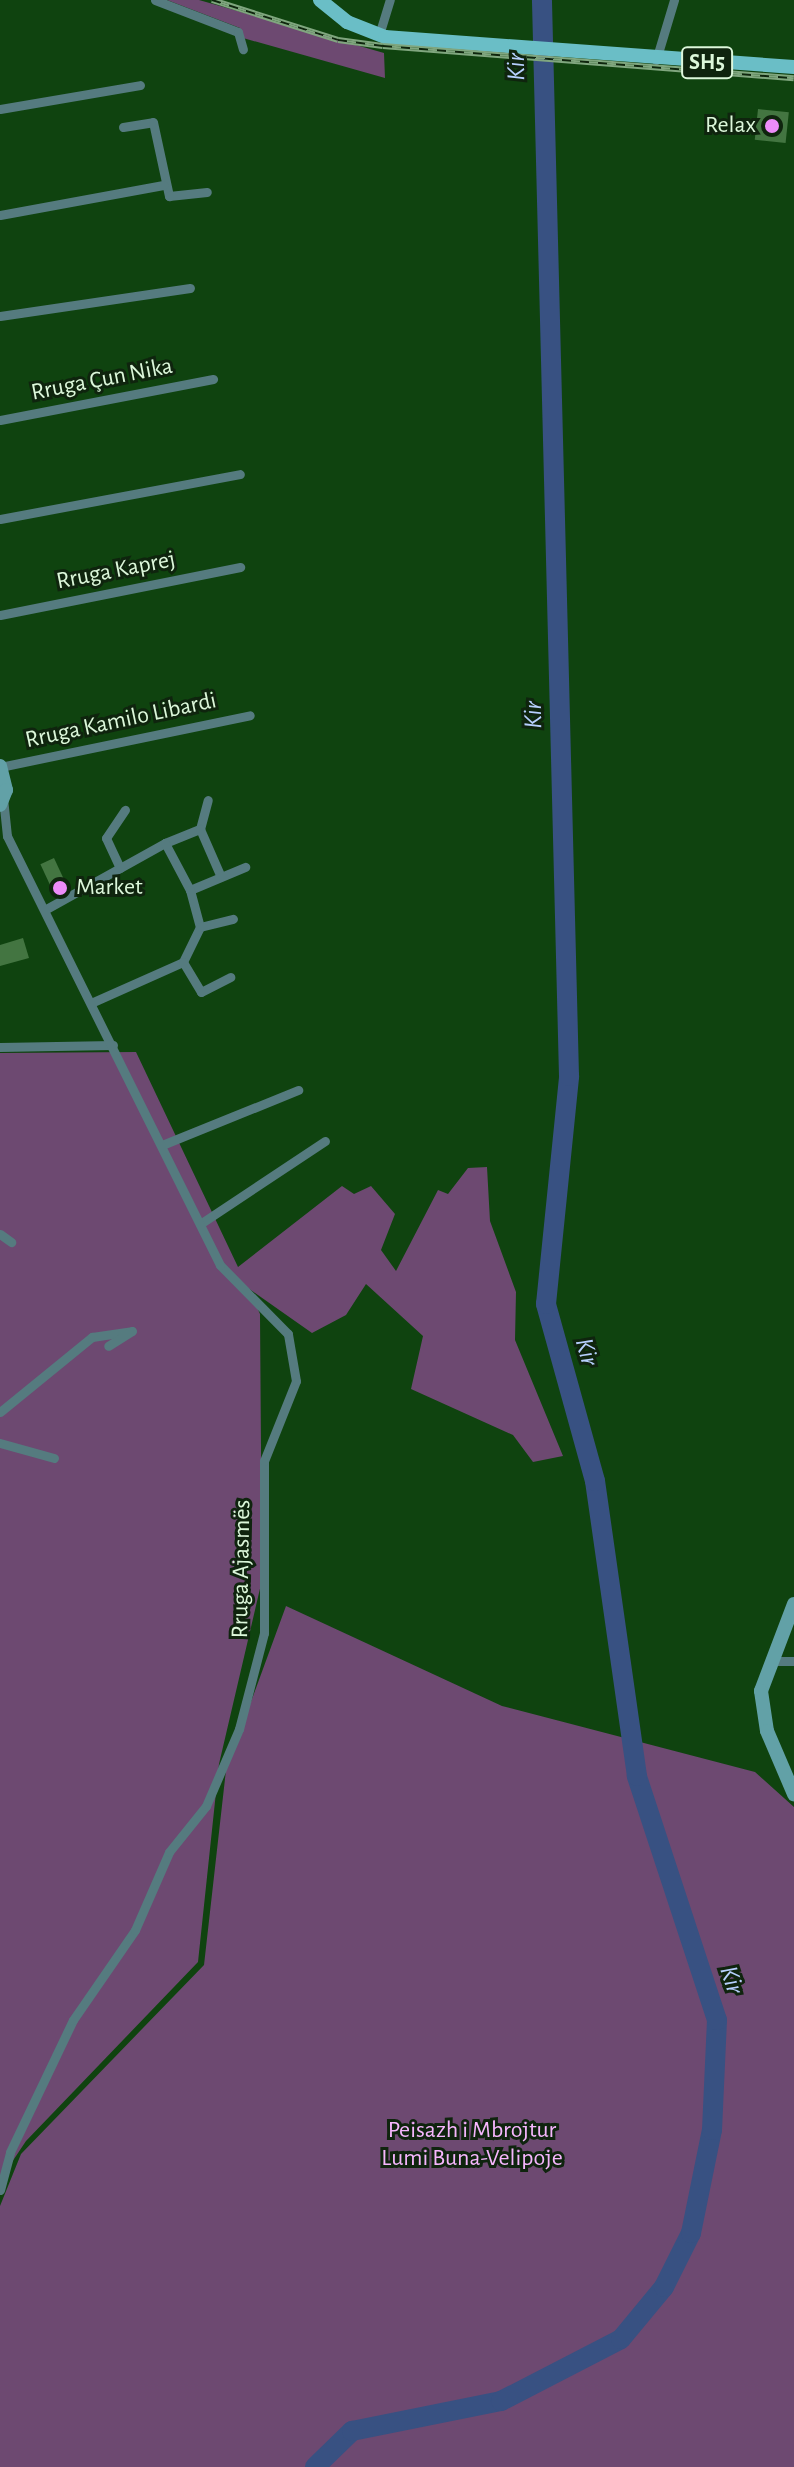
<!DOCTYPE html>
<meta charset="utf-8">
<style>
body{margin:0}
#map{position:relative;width:794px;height:2467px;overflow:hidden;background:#0f430f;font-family:"Alegreya Sans",sans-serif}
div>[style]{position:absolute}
.green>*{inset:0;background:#6d4971}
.river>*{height:20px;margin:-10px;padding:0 10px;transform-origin:10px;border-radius:10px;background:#385182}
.building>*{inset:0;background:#437541;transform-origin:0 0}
.street>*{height:9px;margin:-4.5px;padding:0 4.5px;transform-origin:4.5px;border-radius:4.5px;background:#557b7f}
.secondary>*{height:14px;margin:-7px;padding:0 7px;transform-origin:7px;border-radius:7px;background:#62a1a7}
.primary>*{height:14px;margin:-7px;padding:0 7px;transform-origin:7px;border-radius:7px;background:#6abec6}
.rail>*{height:6px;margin-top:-3px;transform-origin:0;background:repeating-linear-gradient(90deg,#0f240e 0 9px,#80a67f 0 18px);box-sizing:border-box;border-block:2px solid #80a67f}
.dots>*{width:22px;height:22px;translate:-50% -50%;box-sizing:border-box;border:4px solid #0f240e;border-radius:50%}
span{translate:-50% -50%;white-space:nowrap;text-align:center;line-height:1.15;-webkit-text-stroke:6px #0f240e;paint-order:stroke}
.shield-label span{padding:2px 6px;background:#0f240e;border:2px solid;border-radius:6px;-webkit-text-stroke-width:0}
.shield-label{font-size:22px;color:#dcf7da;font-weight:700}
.poi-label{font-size:24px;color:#dcf7da}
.right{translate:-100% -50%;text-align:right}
.left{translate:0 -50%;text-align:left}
.street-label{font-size:24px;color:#dcf7da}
.park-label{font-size:24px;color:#f6b6fd}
.water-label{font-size:26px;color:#b7d0fe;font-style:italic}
</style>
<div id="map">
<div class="green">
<div style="clip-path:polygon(167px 0,199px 0,384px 53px,385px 78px,243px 38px,240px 28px)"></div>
<div style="clip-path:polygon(136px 1052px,238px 1267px,342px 1186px,354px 1194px,371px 1186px,395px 1214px,381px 1250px,396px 1271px,438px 1190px,448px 1194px,468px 1168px,487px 1167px,490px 1221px,516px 1292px,515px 1340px,563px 1456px,533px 1462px,513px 1435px,411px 1389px,423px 1336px,366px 1284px,346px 1315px,312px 1333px,248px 1288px,260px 1314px,262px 1580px,219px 1764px,198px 1962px,26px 2141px,0 2180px,0 1053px)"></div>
<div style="clip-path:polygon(286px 1606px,502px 1706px,755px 1772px,794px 1807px,794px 2467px,0 2467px,0 2206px,21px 2154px,204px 1965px,226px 1770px)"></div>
</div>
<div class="river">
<div style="left:315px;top:2467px;width:52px;rotate:-44.2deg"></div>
<div style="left:352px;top:2431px;width:152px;rotate:-11.4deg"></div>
<div style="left:501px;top:2401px;width:135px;rotate:-27.3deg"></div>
<div style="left:621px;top:2339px;width:67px;rotate:-50.4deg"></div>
<div style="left:664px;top:2287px;width:60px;rotate:-63.4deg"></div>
<div style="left:691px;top:2233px;width:105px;rotate:-78.5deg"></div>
<div style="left:712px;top:2130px;width:110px;rotate:-87.4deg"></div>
<div style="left:717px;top:2020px;width:257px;rotate:-108.2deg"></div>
<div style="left:637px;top:1776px;width:298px;rotate:-98.1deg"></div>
<div style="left:595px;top:1481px;width:184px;rotate:-105.5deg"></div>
<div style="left:546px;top:1304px;width:229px;rotate:-84.2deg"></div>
<div style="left:569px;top:1076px;width:1076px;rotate:-91.44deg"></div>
</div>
<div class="building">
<div style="left:758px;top:109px;width:31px;height:31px;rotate:6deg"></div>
<div style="left:54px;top:858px;width:33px;height:15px;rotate:65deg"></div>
<div style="clip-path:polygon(23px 938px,29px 958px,0 966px,0 945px)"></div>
</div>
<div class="street">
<div style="left:155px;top:0;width:89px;rotate:21.1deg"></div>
<div style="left:238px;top:32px;width:18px;rotate:74deg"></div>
<div style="left:379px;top:35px;width:37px;rotate:-73deg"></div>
<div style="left:656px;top:60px;width:63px;rotate:-73.3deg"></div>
<div style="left:0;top:109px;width:142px;rotate:-9.7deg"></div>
<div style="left:123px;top:127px;width:30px;rotate:-9deg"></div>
<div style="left:153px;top:122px;width:76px;rotate:77.8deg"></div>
<div style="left:169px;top:196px;width:38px;rotate:-6deg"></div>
<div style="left:0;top:215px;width:166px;rotate:-10.4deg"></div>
<div style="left:0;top:316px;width:192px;rotate:-8.4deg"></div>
<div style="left:0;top:420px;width:217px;rotate:-10.9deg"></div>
<div style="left:0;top:519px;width:244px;rotate:-10.6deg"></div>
<div style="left:0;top:615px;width:245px;rotate:-11.3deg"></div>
<div style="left:0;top:767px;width:255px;rotate:-11.7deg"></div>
<div style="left:200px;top:829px;width:30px;rotate:-75deg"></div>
<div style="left:165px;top:843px;width:38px;rotate:-22deg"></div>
<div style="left:200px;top:829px;width:52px;rotate:66.4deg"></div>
<div style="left:120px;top:868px;width:33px;rotate:-115deg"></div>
<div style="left:106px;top:838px;width:34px;rotate:-56deg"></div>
<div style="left:190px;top:890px;width:60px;rotate:-22.7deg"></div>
<div style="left:48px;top:908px;width:134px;rotate:-29.1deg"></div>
<div style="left:165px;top:843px;width:53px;rotate:62deg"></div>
<div style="left:190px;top:890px;width:38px;rotate:75deg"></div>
<div style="left:200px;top:927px;width:39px;rotate:116deg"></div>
<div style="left:183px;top:962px;width:98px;rotate:156deg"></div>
<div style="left:200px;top:927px;width:34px;rotate:-14deg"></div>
<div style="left:183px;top:962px;width:35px;rotate:59deg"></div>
<div style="left:201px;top:992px;width:33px;rotate:-27deg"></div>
<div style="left:0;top:1047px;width:113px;rotate:-1deg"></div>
<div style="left:162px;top:1145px;width:147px;rotate:-22deg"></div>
<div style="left:200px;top:1224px;width:150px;rotate:-33.6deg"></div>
<div style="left:0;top:1234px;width:14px;rotate:36deg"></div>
<div style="left:0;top:1412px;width:119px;rotate:-39.2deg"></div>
<div style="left:92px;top:1337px;width:40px;rotate:-8.5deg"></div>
<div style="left:132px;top:1331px;width:28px;rotate:148deg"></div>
<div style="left:0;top:1443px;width:56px;rotate:15.5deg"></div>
<div style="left:770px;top:1661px;width:24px"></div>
<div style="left:0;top:2190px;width:39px;rotate:-75deg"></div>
<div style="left:10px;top:2152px;width:146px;rotate:-64.5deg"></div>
<div style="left:73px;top:2020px;width:109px;rotate:-55.4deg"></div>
<div style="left:135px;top:1930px;width:85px;rotate:-66.4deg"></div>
<div style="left:169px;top:1852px;width:59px;rotate:-51.2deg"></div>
<div style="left:206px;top:1806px;width:84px;rotate:-66.8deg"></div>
<div style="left:239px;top:1729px;width:99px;rotate:-75.4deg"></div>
<div style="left:264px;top:1633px;width:172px;rotate:-90deg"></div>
<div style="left:264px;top:1461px;width:86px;rotate:-68.2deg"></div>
<div style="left:296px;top:1381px;width:48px;rotate:-99.7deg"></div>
<div style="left:288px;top:1334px;width:97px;rotate:-134.6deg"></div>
<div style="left:220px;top:1265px;width:479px;rotate:-116.4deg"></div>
<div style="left:7px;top:836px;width:36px;rotate:-96deg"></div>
</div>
<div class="secondary">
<div style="left:0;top:766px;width:25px;rotate:76deg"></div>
<div style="left:6px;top:790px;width:16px;rotate:112deg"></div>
<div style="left:794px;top:1604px;width:93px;rotate:110.8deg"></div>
<div style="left:761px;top:1691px;width:40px;rotate:81.5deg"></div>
<div style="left:767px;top:1731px;width:69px;rotate:66.8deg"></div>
</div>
<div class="primary">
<div style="left:320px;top:0;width:35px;rotate:39deg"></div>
<div style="left:347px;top:22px;width:41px;rotate:21.5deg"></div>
<div style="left:385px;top:37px;width:410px;rotate:4.2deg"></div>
</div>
<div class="rail">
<div style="left:212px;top:0;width:132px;rotate:17.6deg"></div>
<div style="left:338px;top:40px;width:45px;rotate:7.6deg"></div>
<div style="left:383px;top:46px;width:412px;rotate:4.5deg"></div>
</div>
<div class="dots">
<div style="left:772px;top:126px;background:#ed8cf9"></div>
<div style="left:60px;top:888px;background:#ed8cf9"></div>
</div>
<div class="shield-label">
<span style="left:707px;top:63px">SH5</span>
</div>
<div class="poi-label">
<span class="right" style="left:756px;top:126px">Relax</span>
<span class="left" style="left:76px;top:888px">Market</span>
</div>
<div class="street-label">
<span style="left:102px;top:380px;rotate:-11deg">Rruga Çun Nika</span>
<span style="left:116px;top:571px;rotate:-11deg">Rruga Kaprej</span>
<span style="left:121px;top:721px;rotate:-12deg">Rruga Kamilo Libardi</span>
<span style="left:242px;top:1569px;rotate:-89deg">Rruga Ajasmës</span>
</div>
<div class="park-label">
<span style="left:472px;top:2145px">Peisazh i Mbrojtur<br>Lumi Buna-Velipoje</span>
</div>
<div class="water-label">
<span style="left:517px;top:67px;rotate:-91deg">Kir</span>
<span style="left:534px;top:715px;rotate:-91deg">Kir</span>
<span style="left:586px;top:1352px;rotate:74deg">Kir</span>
<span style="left:731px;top:1980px;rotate:72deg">Kir</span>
</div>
</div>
